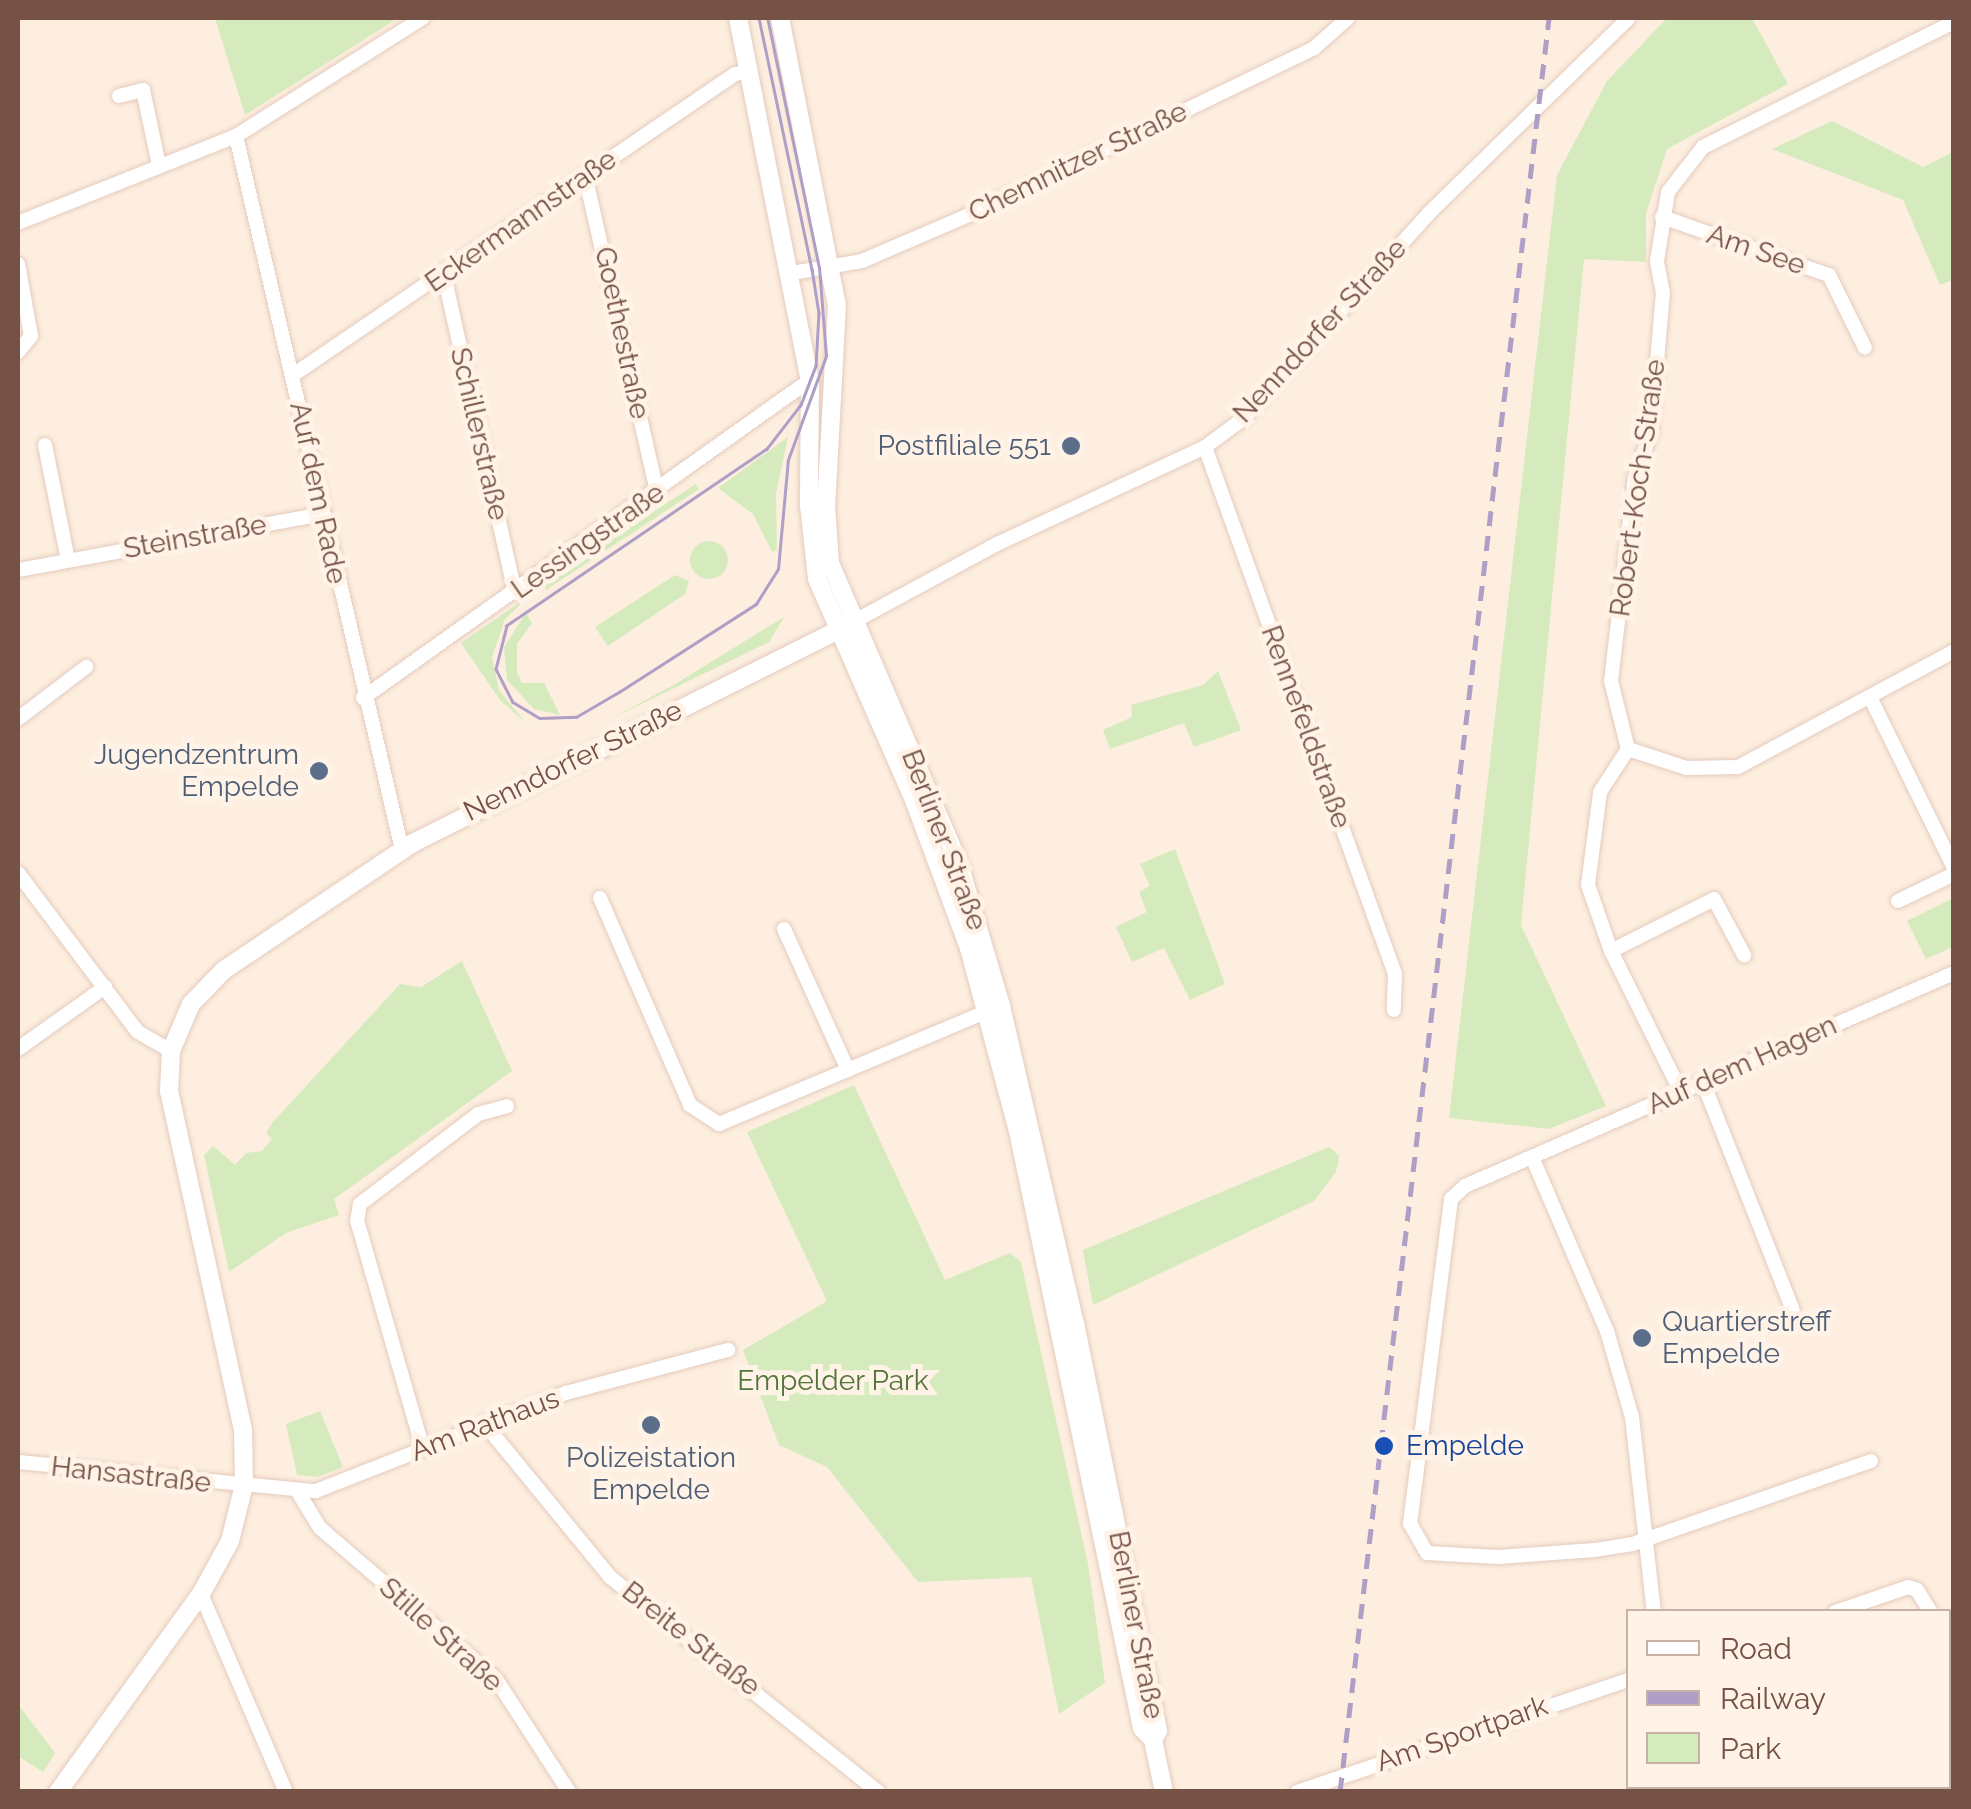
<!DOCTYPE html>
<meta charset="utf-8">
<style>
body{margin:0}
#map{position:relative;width:1971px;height:1809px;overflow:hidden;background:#fdeedf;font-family:Raleway,sans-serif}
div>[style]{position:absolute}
.green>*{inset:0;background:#d5ebbd}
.round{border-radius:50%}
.roads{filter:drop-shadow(0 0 2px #e4cbbe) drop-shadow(0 0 2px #e4cbbe)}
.minor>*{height:14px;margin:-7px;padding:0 7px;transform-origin:7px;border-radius:7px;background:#fff}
.tertiary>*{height:18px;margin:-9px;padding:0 9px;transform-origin:9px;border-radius:9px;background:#fff}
.tram>*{height:2.5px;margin:-1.25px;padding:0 1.25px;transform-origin:1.25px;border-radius:1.25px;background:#af9ec6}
.rail>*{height:5px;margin-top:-2.5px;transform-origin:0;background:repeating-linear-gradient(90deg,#af9ec6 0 15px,transparent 0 25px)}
.dots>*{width:28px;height:28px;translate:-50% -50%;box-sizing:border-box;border:5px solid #fff2e6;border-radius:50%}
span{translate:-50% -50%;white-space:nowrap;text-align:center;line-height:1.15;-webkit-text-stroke:10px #fff2e6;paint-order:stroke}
.street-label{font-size:28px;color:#755146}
.service-label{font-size:28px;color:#4e5e75}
.right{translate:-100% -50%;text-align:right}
.left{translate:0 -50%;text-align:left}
.park-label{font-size:28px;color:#53753b}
.transit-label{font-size:28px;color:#164399}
.frame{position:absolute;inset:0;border:20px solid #755146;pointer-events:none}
.legend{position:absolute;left:1626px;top:1609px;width:325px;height:180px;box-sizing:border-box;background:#fff2e6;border:2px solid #c8b2a6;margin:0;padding:12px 18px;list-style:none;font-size:30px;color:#755146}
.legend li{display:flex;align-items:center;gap:20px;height:50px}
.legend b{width:50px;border:2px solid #c8b2a6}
</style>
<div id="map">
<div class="green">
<div style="clip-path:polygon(215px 18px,398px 18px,245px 115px)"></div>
<div style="clip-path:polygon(1667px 18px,1752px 18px,1788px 84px,1667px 149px,1646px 213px,1646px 262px,1584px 259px,1521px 925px,1606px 1106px,1549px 1129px,1449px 1118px,1557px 175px,1607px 81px)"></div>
<div style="clip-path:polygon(1832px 121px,1923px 167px,1953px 152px,1953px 280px,1940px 285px,1903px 200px,1772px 149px)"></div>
<div style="clip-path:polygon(788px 437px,776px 493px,777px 550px,772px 552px,753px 514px,718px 488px)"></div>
<div style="clip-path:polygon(696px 484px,699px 489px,546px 590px,542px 584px)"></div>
<div class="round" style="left:690px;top:541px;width:38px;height:38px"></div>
<div style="clip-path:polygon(675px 575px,689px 581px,685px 594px,608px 646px,595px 627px)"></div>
<div style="clip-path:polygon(529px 596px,505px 619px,492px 657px,499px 690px,525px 722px,500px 700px,461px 643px)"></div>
<div style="clip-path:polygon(526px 613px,532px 623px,517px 644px,517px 673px,522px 683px,544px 683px,560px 715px,534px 709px,507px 680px,504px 647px)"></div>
<div style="clip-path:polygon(784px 617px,769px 642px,608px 720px,672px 686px)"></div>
<div style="clip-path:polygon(1218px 671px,1241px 730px,1194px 747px,1184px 723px,1110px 749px,1103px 730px,1132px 717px,1131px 705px,1203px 685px)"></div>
<div style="clip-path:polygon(1175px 849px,1225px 984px,1190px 1000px,1164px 948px,1132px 962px,1116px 927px,1147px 912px,1139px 892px,1150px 886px,1140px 864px)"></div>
<div style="clip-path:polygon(1953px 898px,1953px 947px,1926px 959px,1907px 921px)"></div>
<div style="clip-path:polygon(462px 961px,512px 1071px,334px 1199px,339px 1215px,286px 1233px,229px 1272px,204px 1155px,213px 1146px,235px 1165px,246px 1153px,262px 1151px,272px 1139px,266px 1133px,273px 1122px,400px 984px,421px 987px)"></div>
<div style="clip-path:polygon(854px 1085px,945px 1280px,1010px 1253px,1021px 1262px,1088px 1564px,1105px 1683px,1059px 1714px,1031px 1577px,918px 1582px,827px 1467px,779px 1445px,743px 1350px,827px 1301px,747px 1132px)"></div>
<div style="clip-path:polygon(1329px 1147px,1339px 1156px,1336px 1172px,1314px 1201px,1093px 1305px,1083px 1250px)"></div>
<div style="clip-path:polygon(320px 1411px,343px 1467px,317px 1477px,297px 1475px,286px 1424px)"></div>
<div style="clip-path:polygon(18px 1704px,55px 1753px,43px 1772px,18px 1756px)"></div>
</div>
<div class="roads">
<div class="minor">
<div style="left:119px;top:96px;width:25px;rotate:-14deg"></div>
<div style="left:143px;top:90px;width:77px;rotate:78deg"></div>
<div style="left:236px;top:136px;width:733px;rotate:76.91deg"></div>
<div style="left:585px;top:175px;width:326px;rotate:77.2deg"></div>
<div style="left:1662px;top:217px;width:177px;rotate:19.2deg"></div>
<div style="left:1829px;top:275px;width:81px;rotate:63.7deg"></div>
<div style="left:18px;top:223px;width:235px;rotate:-21.8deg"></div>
<div style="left:236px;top:136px;width:221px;rotate:-32.3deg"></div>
<div style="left:18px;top:264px;width:73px;rotate:79.8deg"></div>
<div style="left:31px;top:336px;width:21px;rotate:129deg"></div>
<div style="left:792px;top:273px;width:71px;rotate:-9.7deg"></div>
<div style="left:862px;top:261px;width:116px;rotate:-23.3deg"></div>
<div style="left:969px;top:215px;width:383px;rotate:-25.8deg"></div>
<div style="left:1314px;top:48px;width:45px;rotate:-41.4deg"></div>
<div style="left:444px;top:275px;width:326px;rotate:77.4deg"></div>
<div style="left:293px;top:375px;width:535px;rotate:-34.25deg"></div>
<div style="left:735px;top:74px;width:15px;rotate:-11deg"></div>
<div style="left:45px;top:445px;width:117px;rotate:78.7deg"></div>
<div style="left:1205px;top:447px;width:560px;rotate:70.17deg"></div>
<div style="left:1395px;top:974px;width:36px;rotate:92deg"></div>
<div style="left:18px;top:570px;width:309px;rotate:-10.4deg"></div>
<div style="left:851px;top:623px;width:166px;rotate:-28.4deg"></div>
<div style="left:997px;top:544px;width:230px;rotate:-25deg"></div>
<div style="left:1205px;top:447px;width:49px;rotate:-36.6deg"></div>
<div style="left:1244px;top:418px;width:276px;rotate:-47.9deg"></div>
<div style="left:1429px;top:213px;width:279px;rotate:-44.3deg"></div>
<div style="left:1870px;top:697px;width:191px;rotate:63.8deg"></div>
<div style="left:363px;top:698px;width:549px;rotate:-35.43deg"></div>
<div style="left:18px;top:719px;width:86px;rotate:-37.4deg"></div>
<div style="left:1628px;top:749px;width:62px;rotate:17.9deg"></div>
<div style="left:1687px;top:768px;width:51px;rotate:-1.1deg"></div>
<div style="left:1738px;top:767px;width:245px;rotate:-28.2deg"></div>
<div style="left:18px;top:873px;width:199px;rotate:53deg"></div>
<div style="left:138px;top:1032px;width:38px;rotate:30deg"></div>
<div style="left:600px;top:898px;width:226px;rotate:66.5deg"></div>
<div style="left:690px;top:1105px;width:35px;rotate:33deg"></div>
<div style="left:719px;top:1124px;width:296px;rotate:-22.8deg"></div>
<div style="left:1898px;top:901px;width:62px;rotate:-25.7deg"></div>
<div style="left:784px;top:929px;width:155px;rotate:65.6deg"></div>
<div style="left:1611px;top:951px;width:115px;rotate:-26.8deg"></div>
<div style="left:1714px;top:899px;width:64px;rotate:61.8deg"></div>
<div style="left:18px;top:1049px;width:107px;rotate:-35.5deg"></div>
<div style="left:1703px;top:1082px;width:245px;rotate:68.5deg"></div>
<div style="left:1681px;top:1092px;width:157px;rotate:-116.4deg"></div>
<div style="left:1611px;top:951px;width:70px;rotate:-109.2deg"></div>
<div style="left:1588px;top:885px;width:94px;rotate:-82.6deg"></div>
<div style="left:1600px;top:792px;width:51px;rotate:-56.9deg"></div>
<div style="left:1628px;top:749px;width:70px;rotate:-104deg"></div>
<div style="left:1611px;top:681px;width:205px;rotate:-83.3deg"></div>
<div style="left:1635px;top:477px;width:48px;rotate:-70.4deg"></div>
<div style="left:1651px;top:432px;width:140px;rotate:-85.1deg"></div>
<div style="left:1663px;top:293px;width:33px;rotate:-101deg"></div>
<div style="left:1657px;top:261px;width:70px;rotate:-80.9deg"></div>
<div style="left:1668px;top:192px;width:57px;rotate:-52.1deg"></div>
<div style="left:1703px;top:147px;width:280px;rotate:-26.5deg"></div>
<div style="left:1532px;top:1157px;width:189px;rotate:66.7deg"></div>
<div style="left:1607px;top:1331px;width:90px;rotate:73.8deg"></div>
<div style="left:1632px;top:1417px;width:196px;rotate:83.6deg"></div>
<div style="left:484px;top:1423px;width:199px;rotate:50.7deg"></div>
<div style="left:610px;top:1577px;width:344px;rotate:38.7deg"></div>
<div style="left:423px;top:1449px;width:237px;rotate:-106.1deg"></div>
<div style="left:357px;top:1221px;width:17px;rotate:-80deg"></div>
<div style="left:360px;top:1204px;width:148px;rotate:-37.3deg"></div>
<div style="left:478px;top:1114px;width:30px;rotate:-15deg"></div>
<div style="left:1871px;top:1461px;width:252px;rotate:160.8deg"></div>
<div style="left:1633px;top:1544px;width:38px;rotate:171deg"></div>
<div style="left:1595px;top:1550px;width:97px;rotate:175.9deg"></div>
<div style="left:1498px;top:1557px;width:71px;rotate:-176.8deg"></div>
<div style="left:1427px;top:1553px;width:34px;rotate:-120deg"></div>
<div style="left:1410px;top:1524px;width:328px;rotate:-82.8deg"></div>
<div style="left:1451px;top:1199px;width:19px;rotate:-43deg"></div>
<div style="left:1465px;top:1186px;width:533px;rotate:-23.54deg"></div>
<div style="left:18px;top:1462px;width:299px;rotate:5.6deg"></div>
<div style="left:316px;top:1491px;width:269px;rotate:-21.4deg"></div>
<div style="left:566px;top:1393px;width:168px;rotate:-14.9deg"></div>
<div style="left:298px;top:1492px;width:42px;rotate:58.6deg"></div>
<div style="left:320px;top:1528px;width:232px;rotate:40.6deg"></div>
<div style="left:496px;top:1679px;width:135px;rotate:57.1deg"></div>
<div style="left:201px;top:1594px;width:215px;rotate:66.8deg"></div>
<div style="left:1835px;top:1612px;width:77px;rotate:-18.9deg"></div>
<div style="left:1908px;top:1587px;width:9px;rotate:18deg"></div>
<div style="left:1917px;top:1590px;width:26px;rotate:58deg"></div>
<div style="left:1948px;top:1638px;width:10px;rotate:53deg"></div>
<div style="left:1700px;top:1786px;width:6px;rotate:72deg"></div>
<div style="left:1297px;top:1792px;width:349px;rotate:-18.7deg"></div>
<div style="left:1638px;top:1792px;width:15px;rotate:-23deg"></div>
</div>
<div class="tertiary">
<div style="left:738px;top:18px;width:369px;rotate:78.8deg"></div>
<div style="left:810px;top:380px;width:125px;rotate:90.5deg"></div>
<div style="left:809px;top:505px;width:74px;rotate:83.8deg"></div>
<div style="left:817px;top:579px;width:241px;rotate:66.3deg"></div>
<div style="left:914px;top:800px;width:158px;rotate:69.6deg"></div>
<div style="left:969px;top:948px;width:189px;rotate:75deg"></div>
<div style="left:1018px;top:1131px;width:610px;rotate:78.27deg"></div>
<div style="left:1142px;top:1728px;width:16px;rotate:47deg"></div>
<div style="left:780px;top:18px;width:293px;rotate:78.8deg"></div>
<div style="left:837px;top:305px;width:201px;rotate:93.1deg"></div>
<div style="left:826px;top:506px;width:57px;rotate:86deg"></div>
<div style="left:830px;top:563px;width:327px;rotate:66.8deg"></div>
<div style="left:959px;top:864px;width:148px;rotate:73.5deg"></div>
<div style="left:1001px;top:1006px;width:326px;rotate:76.9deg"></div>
<div style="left:1075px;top:1323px;width:416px;rotate:78.5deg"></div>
<div style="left:1158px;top:1731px;width:10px;rotate:119deg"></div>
<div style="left:1153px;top:1740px;width:53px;rotate:78.1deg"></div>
<div style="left:58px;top:1792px;width:244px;rotate:-54.2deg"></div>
<div style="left:201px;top:1594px;width:60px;rotate:-61.3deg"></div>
<div style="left:230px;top:1541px;width:58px;rotate:-76deg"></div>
<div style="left:244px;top:1485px;width:55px;rotate:-91deg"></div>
<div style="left:243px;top:1430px;width:346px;rotate:-102.3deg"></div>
<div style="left:169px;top:1092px;width:41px;rotate:-87.2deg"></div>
<div style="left:171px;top:1051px;width:51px;rotate:-66.9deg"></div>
<div style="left:191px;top:1004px;width:47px;rotate:-45.9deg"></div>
<div style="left:224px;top:970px;width:228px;rotate:-33.9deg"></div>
<div style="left:413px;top:843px;width:484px;rotate:-26.6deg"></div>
</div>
</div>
<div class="tram">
<div style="left:759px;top:18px;width:257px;rotate:78.1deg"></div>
<div style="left:812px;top:269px;width:45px;rotate:81deg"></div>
<div style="left:819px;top:313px;width:53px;rotate:93.2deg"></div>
<div style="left:816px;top:366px;width:42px;rotate:111deg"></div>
<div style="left:801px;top:405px;width:56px;rotate:127.7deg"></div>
<div style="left:767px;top:449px;width:315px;rotate:145.8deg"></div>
<div style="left:507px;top:626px;width:44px;rotate:104.3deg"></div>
<div style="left:496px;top:669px;width:37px;rotate:63deg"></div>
<div style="left:513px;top:702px;width:31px;rotate:31deg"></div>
<div style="left:540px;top:718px;width:36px;rotate:-2deg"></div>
<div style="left:576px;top:717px;width:50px;rotate:-30.2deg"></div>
<div style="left:619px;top:692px;width:163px;rotate:-32.7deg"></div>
<div style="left:756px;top:604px;width:41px;rotate:-57.8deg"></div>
<div style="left:778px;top:569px;width:109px;rotate:-84.8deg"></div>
<div style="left:788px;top:460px;width:111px;rotate:-69.9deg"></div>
<div style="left:826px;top:356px;width:88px;rotate:-94.5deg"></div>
<div style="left:819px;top:268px;width:255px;rotate:-101.7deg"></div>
</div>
<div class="rail">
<div style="left:1340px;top:1792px;width:1786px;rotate:-83.28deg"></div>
</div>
<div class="dots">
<div style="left:1071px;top:446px;background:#5c6f8a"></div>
<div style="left:319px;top:771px;background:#5c6f8a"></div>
<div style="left:1642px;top:1338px;background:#5c6f8a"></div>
<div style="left:651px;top:1425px;background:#5c6f8a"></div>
<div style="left:1384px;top:1446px;background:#1a4fb4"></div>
</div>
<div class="street-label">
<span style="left:1078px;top:162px;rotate:-26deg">Chemnitzer Straße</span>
<span style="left:521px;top:221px;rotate:-35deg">Eckermannstraße</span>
<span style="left:1756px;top:250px;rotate:19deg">Am See</span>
<span style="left:1320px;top:331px;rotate:-47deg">Nenndorfer Straße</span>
<span style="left:622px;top:333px;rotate:78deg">Goethestraße</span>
<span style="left:479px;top:434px;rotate:77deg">Schillerstraße</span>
<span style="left:1638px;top:488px;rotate:-82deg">Robert-Koch-Straße</span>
<span style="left:318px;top:493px;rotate:78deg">Auf dem Rade</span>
<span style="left:195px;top:537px;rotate:-10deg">Steinstraße</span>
<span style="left:588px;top:541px;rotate:-35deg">Lessingstraße</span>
<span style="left:1306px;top:727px;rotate:70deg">Rennefeldstraße</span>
<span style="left:573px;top:761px;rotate:-26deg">Nenndorfer Straße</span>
<span style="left:944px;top:840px;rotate:69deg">Berliner Straße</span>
<span style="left:1742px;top:1065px;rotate:-24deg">Auf dem Hagen</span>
<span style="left:485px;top:1425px;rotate:-21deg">Am Rathaus</span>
<span style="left:131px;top:1475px;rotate:6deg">Hansastraße</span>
<span style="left:1136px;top:1625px;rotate:79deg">Berliner Straße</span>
<span style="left:441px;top:1635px;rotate:42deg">Stille Straße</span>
<span style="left:691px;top:1639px;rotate:38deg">Breite Straße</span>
<span style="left:1462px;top:1734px;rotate:-19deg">Am Sportpark</span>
</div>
<div class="service-label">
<span class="right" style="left:1051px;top:446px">Postfiliale 551</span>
<span class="right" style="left:299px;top:771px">Jugendzentrum<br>Empelde</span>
<span class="left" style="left:1662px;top:1338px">Quartierstreff<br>Empelde</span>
<span style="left:651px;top:1474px">Polizeistation<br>Empelde</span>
</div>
<div class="park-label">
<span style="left:833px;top:1381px">Empelder Park</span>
</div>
<div class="transit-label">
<span class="left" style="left:1406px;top:1446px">Empelde</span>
</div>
<div class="frame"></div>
<ul class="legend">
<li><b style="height:12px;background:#fff"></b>Road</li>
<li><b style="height:12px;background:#af9ec6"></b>Railway</li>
<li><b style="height:28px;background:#d5ebbd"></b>Park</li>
</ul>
</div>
